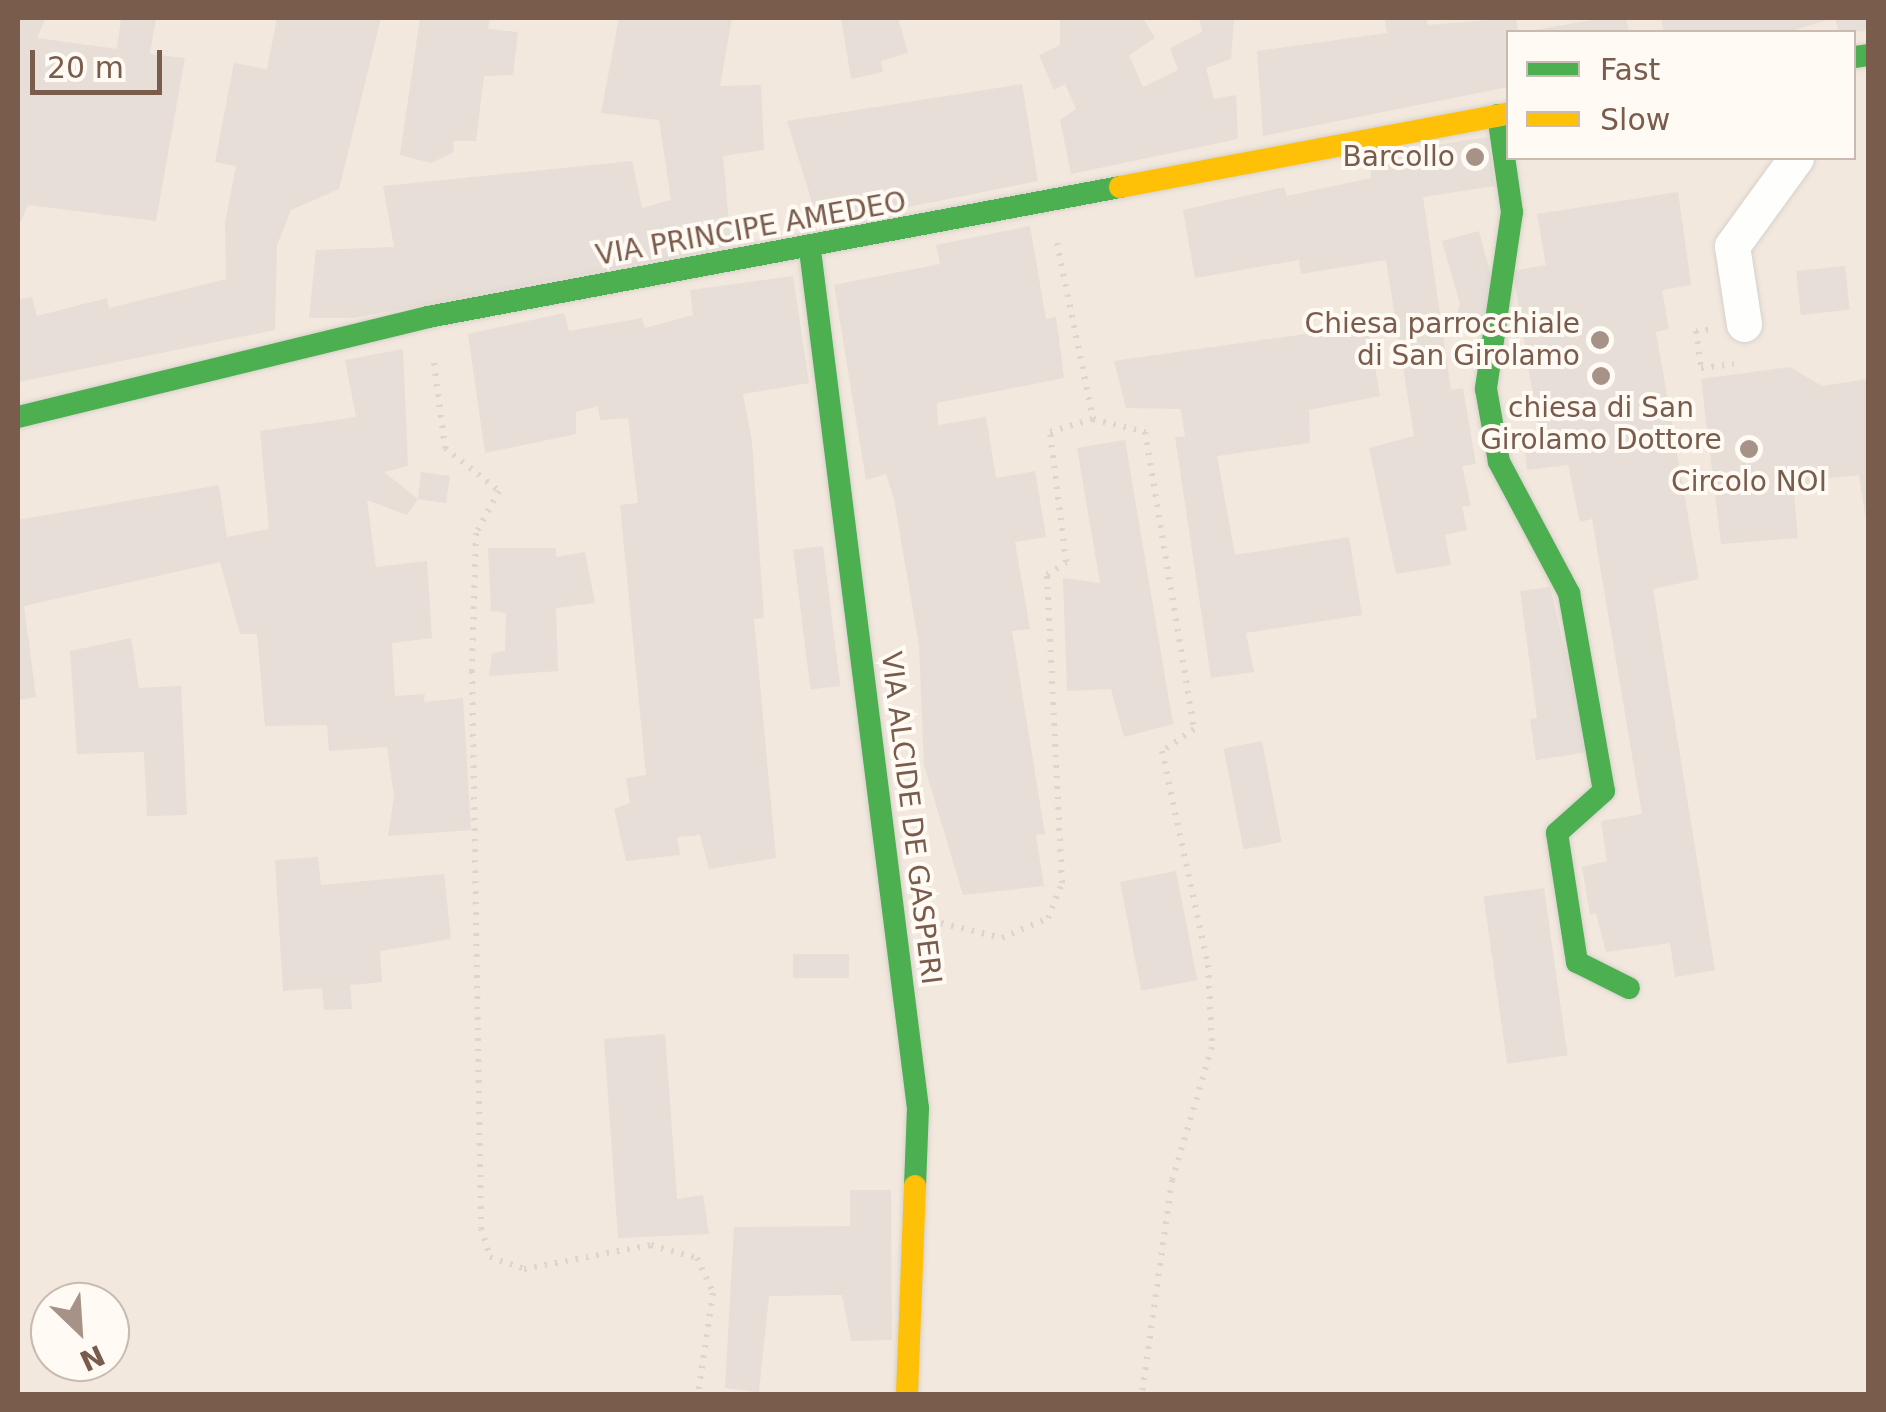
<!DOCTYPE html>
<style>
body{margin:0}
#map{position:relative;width:1886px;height:1412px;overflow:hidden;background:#f9f5f0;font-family:"DejaVu Sans",sans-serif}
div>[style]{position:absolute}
.residential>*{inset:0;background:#f2e8de}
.building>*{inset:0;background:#e6ded7;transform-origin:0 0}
.path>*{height:6px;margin-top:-3px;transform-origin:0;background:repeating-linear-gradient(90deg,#dcd5d0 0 2.5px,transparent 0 10.5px)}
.roads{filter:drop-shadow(0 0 2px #d7d1cb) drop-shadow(0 0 2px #d7d1cb)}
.street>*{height:35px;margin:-17.5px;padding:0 17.5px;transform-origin:17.5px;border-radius:17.5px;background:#fefefd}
.fast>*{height:22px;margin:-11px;padding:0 11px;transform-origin:11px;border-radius:11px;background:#4caf50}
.slow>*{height:22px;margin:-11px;padding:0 11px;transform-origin:11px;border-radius:11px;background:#ffc107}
.dots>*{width:28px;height:28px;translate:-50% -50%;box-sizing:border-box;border:5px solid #fffaf3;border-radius:50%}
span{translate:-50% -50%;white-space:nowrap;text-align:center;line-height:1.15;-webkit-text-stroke:8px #fffaf3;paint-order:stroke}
.poi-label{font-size:28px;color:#7a5c4d}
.right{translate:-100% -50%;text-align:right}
.street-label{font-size:28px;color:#7a5c4d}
.frame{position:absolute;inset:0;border:20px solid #7a5c4d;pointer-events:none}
.legend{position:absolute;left:1506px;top:30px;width:350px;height:130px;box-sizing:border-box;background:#fffaf3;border:2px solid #cabbb1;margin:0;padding:12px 18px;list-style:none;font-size:30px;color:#7a5c4d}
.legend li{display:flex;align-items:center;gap:20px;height:50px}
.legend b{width:50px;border:2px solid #cabbb1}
.north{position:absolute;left:30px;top:1282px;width:100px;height:100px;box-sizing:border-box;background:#fffaf3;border:2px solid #cabbb1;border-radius:50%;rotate:155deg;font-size:28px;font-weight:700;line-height:40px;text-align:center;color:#7a5c4d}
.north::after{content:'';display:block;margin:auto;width:35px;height:45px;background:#a69286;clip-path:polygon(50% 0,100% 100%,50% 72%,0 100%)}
.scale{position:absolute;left:30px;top:50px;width:132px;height:45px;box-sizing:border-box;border:5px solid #7a5c4d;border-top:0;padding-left:12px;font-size:30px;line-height:35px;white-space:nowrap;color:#7a5c4d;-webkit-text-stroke:8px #fffaf3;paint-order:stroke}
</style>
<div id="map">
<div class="residential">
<div style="clip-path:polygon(evenodd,18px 18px,1868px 18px,1868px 1394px,18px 1394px,18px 18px,1508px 32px,1854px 32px,1854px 158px,1508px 158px,1508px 32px,18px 18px,50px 1302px,110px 1302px,110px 1362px,50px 1362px,50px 1302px)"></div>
</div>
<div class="building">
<div style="clip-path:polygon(20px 18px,46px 18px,37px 38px,117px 49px,121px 18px,156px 18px,150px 54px,185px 58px,156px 221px,28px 205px,18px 228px)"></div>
<div style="clip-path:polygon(277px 18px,381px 18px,339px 189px,291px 210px,277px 245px,275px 330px,18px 382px,18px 300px,32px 297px,37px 316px,107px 298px,109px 308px,226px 279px,225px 223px,236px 166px,215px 162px,234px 63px,267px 69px)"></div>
<div style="clip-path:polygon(420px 18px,490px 18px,488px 29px,518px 32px,513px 75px,484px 76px,476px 141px,453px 141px,454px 152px,431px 163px,400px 155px)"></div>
<div style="clip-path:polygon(619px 18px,732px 18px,720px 86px,761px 85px,764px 150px,723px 156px,731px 246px,354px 318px,309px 318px,316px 250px,394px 247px,383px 186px,632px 161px,642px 208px,671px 200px,659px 120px,601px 113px)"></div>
<div style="clip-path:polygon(841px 18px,898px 18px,908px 53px,881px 61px,883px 72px,851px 79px)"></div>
<div style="clip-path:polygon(1060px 18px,1143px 18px,1155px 38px,1129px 55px,1143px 87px,1178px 70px,1170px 48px,1202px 32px,1199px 18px,1234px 18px,1231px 59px,1206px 68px,1214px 99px,1236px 95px,1238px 139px,1071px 174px,1060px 120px,1076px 109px,1065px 84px,1054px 90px,1039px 55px,1060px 45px)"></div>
<div style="clip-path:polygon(1400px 18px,1426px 18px,1428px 25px,1516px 18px,1518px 32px,1508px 32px,1508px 87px,1263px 136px,1257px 51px,1387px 33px,1385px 21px)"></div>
<div style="clip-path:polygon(1605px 18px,1626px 18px,1629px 32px,1522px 32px)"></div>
<div style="clip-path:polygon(1662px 18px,1830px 18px,1830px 19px,1788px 32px,1663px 32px)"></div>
<div style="clip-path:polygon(1835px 18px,1868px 18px,1868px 31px,1839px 32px)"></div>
<div style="clip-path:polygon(1022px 84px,1038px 181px,819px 225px,787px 121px)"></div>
<div style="clip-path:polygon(1488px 137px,1495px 186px,1423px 197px,1451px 390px,1463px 388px,1476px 464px,1462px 466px,1471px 506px,1462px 506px,1467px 530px,1445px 535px,1451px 565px,1396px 574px,1369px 448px,1414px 436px,1386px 260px,1301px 274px,1299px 260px,1195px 278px,1183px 210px,1284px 187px,1287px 196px,1371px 178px,1370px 155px)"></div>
<div style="clip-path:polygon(1678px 192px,1691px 285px,1662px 290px,1669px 329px,1656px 332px,1699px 579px,1653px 589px,1715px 970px,1675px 977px,1670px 943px,1606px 952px,1596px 913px,1590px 915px,1582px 867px,1607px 861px,1601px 821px,1642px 814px,1592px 519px,1580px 522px,1568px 465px,1527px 470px,1524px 442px,1540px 440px,1513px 271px,1546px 265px,1537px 214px)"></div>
<div style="clip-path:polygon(1030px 226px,1046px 319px,1056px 317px,1064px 378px,937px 403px,938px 425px,986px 417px,996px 478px,1035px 471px,1046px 537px,1015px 542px,1030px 629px,1012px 631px,1045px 834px,1036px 835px,1044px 886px,963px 895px,924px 765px,919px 646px,894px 499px,886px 474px,866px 480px,834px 285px,940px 264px,936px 245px)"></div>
<div style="clip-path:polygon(1479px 231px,1496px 294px,1478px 326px,1454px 321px,1460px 304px,1442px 241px)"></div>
<div style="left:1845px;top:266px;width:44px;height:49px;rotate:84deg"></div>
<div style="clip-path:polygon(793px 276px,809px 383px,743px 394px,752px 442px,764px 618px,754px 619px,776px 858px,709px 869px,700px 835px,677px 837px,680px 855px,626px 861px,614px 809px,630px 803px,626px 778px,646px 775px,620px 505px,638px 503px,628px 418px,600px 420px,598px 406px,576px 412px,576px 434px,485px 453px,468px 334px,564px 313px,569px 331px,642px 318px,645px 328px,693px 315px,690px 290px)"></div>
<div style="clip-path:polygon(1368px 325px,1380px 396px,1309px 410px,1310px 443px,1217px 456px,1235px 555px,1349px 537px,1362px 615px,1246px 633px,1254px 672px,1211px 678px,1175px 437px,1185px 437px,1181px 409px,1126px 408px,1114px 361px)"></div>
<div style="clip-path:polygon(403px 349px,408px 466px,384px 472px,418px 499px,421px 472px,450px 476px,446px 503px,418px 499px,407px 515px,367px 500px,376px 567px,427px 561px,432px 638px,392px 643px,395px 696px,425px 694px,424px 702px,463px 698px,471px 830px,388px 836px,394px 797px,387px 747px,329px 751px,327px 725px,265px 726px,257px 634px,240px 634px,220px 562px,24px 606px,36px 697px,18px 700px,18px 520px,219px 485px,227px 537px,269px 529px,260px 431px,356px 417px,345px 360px)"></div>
<div style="clip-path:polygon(1790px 367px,1822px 386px,1868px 379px,1868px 532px,1859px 475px,1822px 479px,1794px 493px,1798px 538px,1721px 544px,1701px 379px)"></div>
<div style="clip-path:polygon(1125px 440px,1173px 724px,1124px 737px,1111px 689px,1067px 691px,1063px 578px,1100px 583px,1077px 448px)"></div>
<div style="left:823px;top:546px;width:141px;height:30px;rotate:83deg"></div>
<div style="clip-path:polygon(488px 548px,556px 548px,556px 557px,585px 552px,595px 603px,556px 608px,558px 671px,489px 676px,492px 653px,505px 651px,506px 613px,491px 611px)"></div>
<div style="clip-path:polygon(1550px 587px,1589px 752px,1536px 760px,1530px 719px,1537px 718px,1520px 591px)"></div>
<div style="clip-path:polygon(131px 638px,139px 688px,181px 686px,187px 815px,147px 816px,144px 752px,77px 754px,70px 651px)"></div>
<div style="left:1262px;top:741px;width:103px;height:39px;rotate:79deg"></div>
<div style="clip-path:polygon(318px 857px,321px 885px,444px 874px,451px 939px,380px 951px,382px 982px,350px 985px,352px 1009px,324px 1010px,322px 988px,283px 991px,275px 860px)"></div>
<div style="left:1176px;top:871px;width:111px;height:57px;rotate:79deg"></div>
<div style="left:1544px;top:888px;width:169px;height:61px;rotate:82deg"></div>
<div style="left:849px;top:954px;width:24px;height:56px;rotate:90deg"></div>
<div style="clip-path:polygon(665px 1034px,677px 1199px,703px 1195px,709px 1234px,618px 1238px,604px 1039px)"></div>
<div style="clip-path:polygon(850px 1190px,891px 1190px,892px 1340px,851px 1341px,842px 1295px,769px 1296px,759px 1391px,769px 1394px,725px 1388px,734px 1227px,850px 1226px)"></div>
</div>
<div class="path">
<div style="left:1057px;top:243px;width:180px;rotate:78.4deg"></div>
<div style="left:1093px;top:419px;width:54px;rotate:14deg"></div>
<div style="left:1145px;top:432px;width:301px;rotate:80.6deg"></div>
<div style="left:1194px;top:729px;width:39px;rotate:145deg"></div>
<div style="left:1162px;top:751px;width:219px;rotate:77.9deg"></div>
<div style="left:1208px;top:965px;width:82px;rotate:87.2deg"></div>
<div style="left:1212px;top:1047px;width:139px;rotate:106.7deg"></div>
<div style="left:1172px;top:1180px;width:216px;rotate:98deg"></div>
<div style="left:1708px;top:330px;width:12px;rotate:175deg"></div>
<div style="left:1696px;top:331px;width:37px;rotate:82deg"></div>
<div style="left:1701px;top:368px;width:33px;rotate:-7deg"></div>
<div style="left:434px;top:363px;width:86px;rotate:82.6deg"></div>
<div style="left:445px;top:448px;width:69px;rotate:38.5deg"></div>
<div style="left:499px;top:491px;width:48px;rotate:118.7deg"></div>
<div style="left:476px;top:533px;width:138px;rotate:91.7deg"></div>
<div style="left:472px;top:671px;width:557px;rotate:89.07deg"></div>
<div style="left:481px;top:1228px;width:30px;rotate:73deg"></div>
<div style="left:490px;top:1257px;width:36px;rotate:19deg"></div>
<div style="left:524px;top:1269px;width:129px;rotate:-10.7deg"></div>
<div style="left:651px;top:1245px;width:48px;rotate:15.8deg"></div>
<div style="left:697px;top:1258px;width:38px;rotate:65deg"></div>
<div style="left:713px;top:1293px;width:102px;rotate:98.4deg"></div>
<div style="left:941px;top:923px;width:63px;rotate:13.8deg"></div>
<div style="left:1002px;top:938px;width:50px;rotate:-23.5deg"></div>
<div style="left:1048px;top:918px;width:38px;rotate:-68deg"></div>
<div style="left:1062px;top:883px;width:308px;rotate:-92.8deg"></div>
<div style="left:1047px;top:575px;width:23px;rotate:-34deg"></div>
<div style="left:1066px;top:562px;width:131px;rotate:-97deg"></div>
<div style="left:1050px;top:432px;width:45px;rotate:-16.8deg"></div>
</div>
<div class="roads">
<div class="street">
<div style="left:1744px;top:324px;width:79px;rotate:-98.7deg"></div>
<div style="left:1732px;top:246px;width:109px;rotate:-54deg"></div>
</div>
<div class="fast">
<div style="left:1854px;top:57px;width:14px;rotate:-8deg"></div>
<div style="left:1498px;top:115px;width:98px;rotate:81.8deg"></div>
<div style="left:1512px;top:212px;width:179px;rotate:98.4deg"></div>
<div style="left:1486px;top:389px;width:74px;rotate:79.9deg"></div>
<div style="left:1499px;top:462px;width:149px;rotate:61.9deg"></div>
<div style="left:1569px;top:593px;width:201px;rotate:80deg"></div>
<div style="left:1604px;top:791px;width:63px;rotate:138.2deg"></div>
<div style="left:1557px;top:833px;width:131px;rotate:81.2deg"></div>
<div style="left:1577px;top:962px;width:58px;rotate:26.6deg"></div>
<div style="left:810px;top:250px;width:865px;rotate:82.83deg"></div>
<div style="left:918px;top:1108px;width:78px;rotate:92.2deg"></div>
<div style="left:18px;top:417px;width:422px;rotate:-13.7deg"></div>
<div style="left:428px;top:317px;width:704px;rotate:-10.64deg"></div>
</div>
<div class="slow">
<div style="left:1120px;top:187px;width:395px;rotate:-10.7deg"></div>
<div style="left:907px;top:1394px;width:208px;rotate:-87.8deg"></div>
</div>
</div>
<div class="dots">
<div style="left:1475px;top:157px;background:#a69286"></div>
<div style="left:1600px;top:340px;background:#a69286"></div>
<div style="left:1601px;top:376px;background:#a69286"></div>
<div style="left:1749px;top:449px;background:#a69286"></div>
</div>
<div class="poi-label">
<span class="right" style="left:1455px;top:157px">Barcollo</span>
<span class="right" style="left:1580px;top:340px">Chiesa parrocchiale<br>di San Girolamo</span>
<span style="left:1601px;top:424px">chiesa di San<br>Girolamo Dottore</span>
<span style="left:1749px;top:482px">Circolo NOI</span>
</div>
<div class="street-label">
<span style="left:751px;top:229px;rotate:-10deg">VIA PRINCIPE AMEDEO</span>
<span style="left:911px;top:818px;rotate:83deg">VIA ALCIDE DE GASPERI</span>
</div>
<div class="frame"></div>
<ul class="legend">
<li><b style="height:12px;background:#4caf50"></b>Fast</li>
<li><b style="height:12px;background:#ffc107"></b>Slow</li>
</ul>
<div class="north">N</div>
<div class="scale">20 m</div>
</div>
